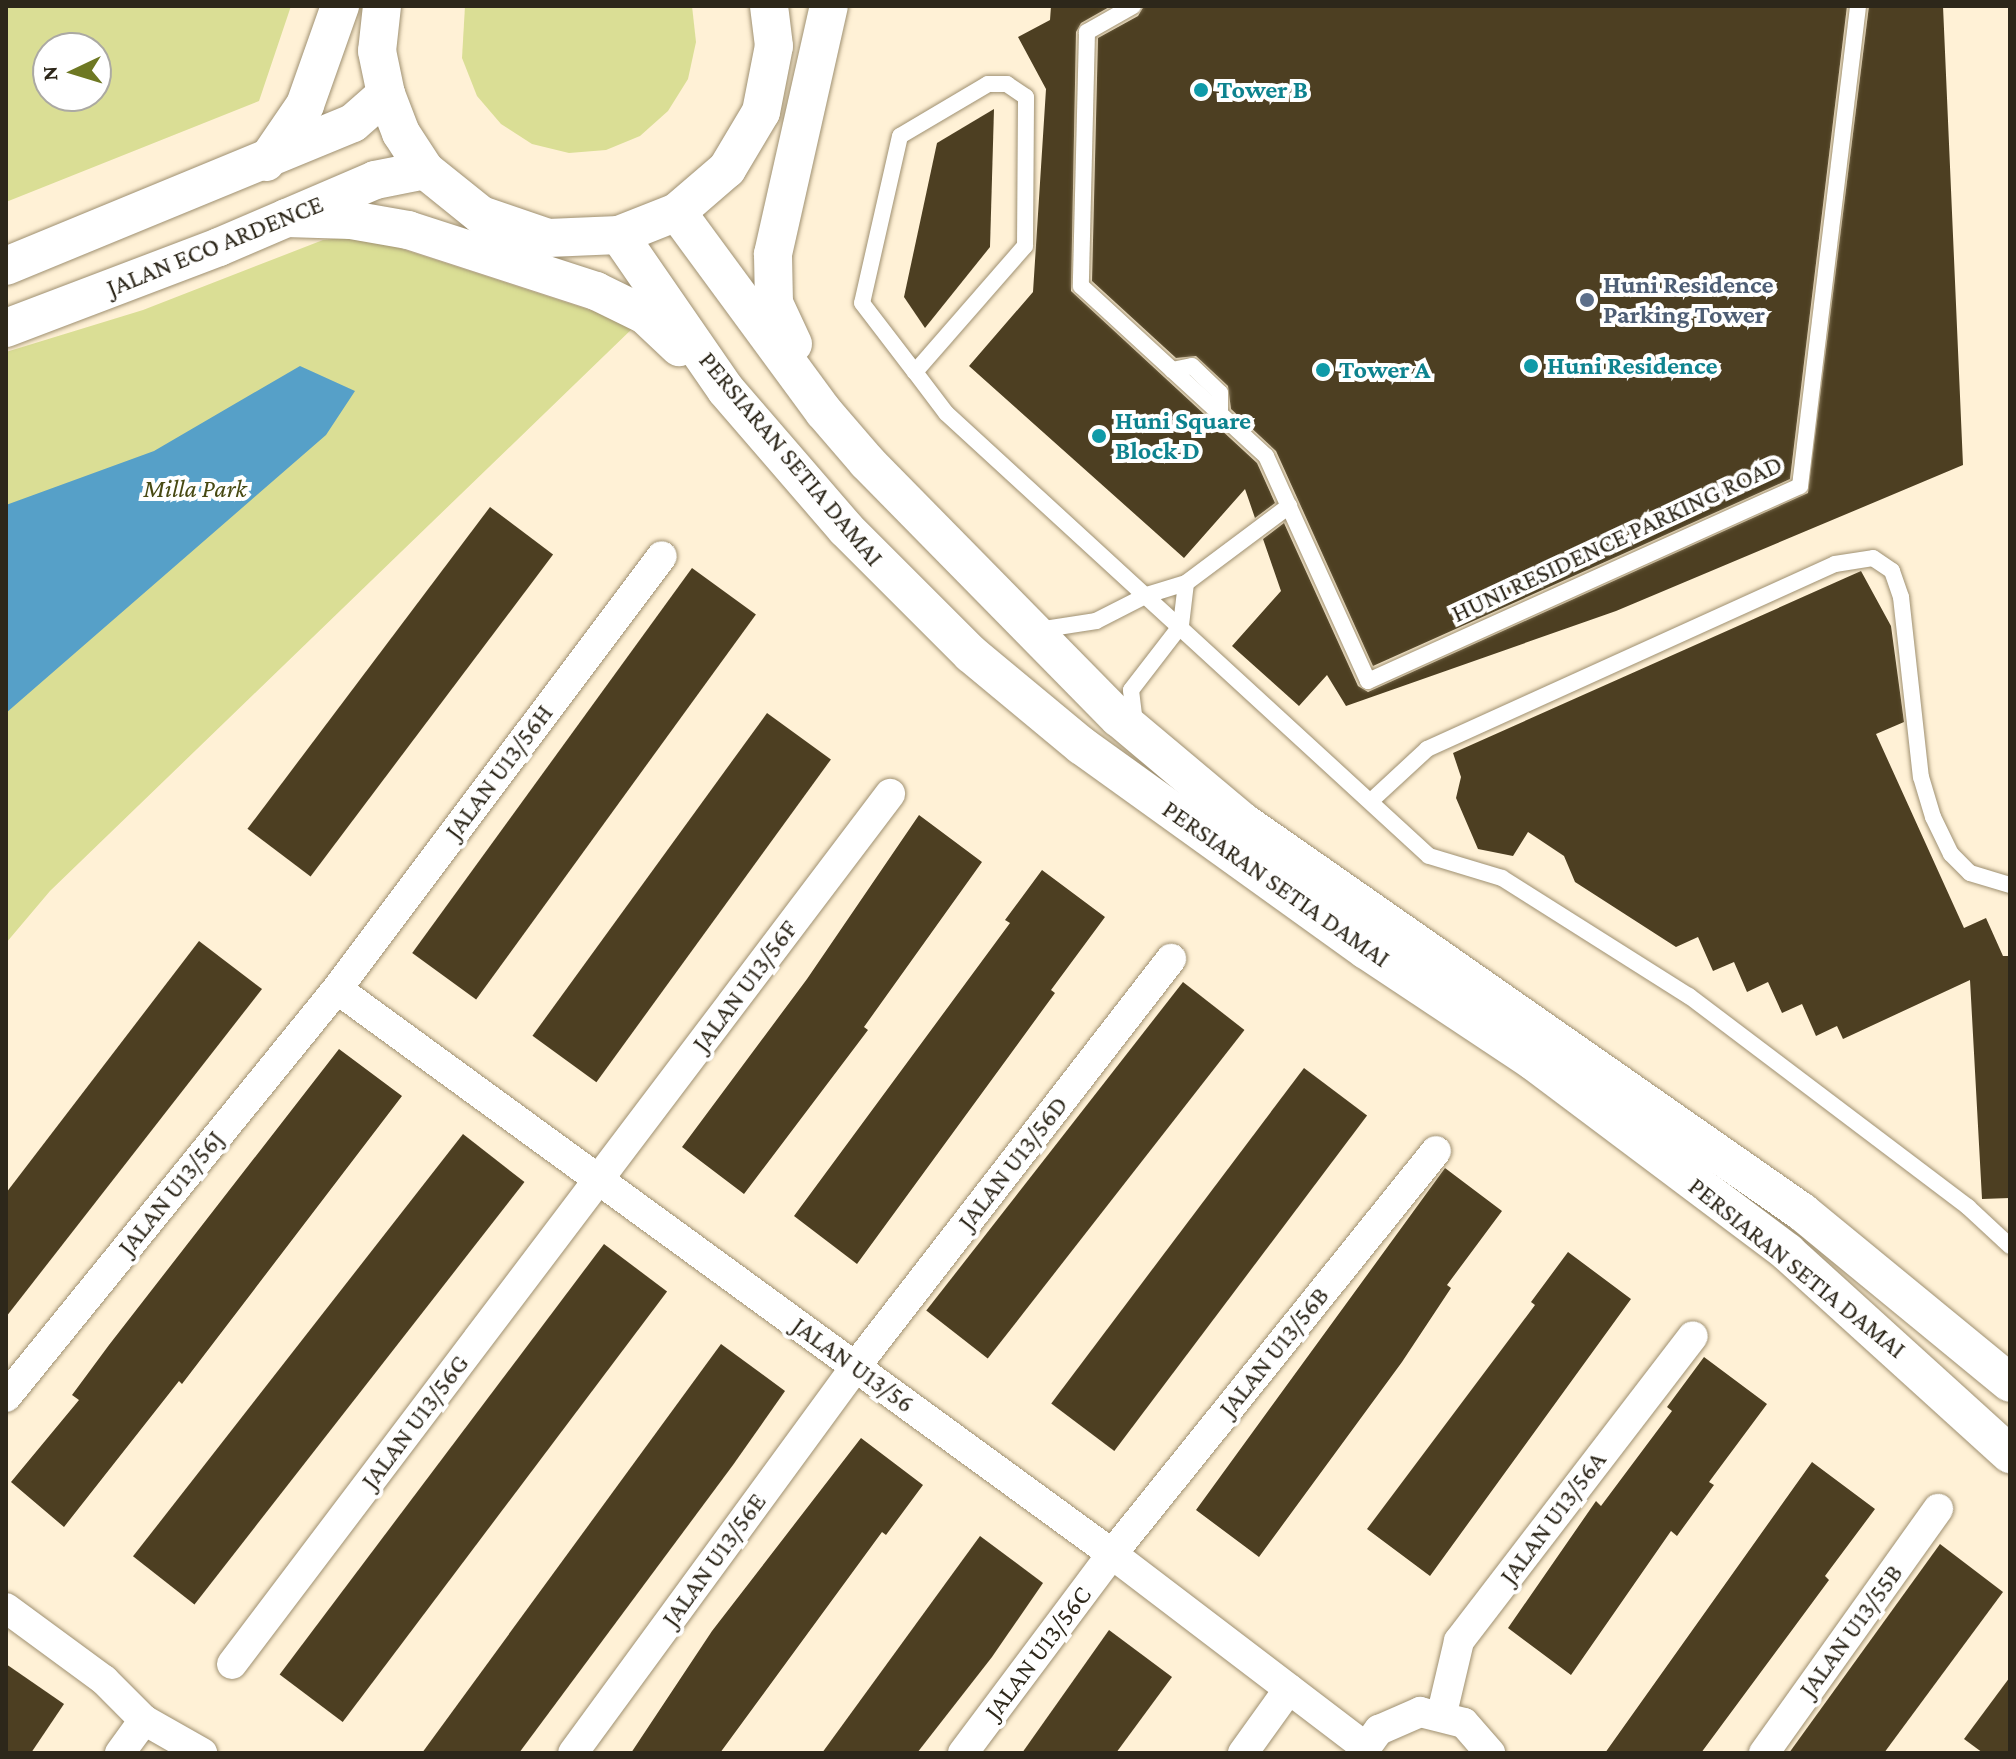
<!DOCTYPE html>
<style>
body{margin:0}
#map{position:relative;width:2016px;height:1759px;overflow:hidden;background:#fff1d6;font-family:"Crimson Pro",serif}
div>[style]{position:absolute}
.green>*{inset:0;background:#dade95}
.water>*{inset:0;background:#56a0c8}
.building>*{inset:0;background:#4d3f22;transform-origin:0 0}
.roads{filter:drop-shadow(0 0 2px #9f9071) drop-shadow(0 0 2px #9f9071)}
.service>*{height:16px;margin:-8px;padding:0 8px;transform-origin:8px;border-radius:8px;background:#fff}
.minor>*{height:30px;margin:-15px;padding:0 15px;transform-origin:15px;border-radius:15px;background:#fff}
.tertiary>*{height:38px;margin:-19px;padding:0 19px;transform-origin:19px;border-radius:19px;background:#fff}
.dots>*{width:22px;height:22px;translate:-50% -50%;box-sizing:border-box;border:4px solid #fff;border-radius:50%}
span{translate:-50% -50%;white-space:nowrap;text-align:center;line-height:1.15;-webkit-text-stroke:8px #fff;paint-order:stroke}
.culture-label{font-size:26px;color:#0d838f;font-weight:700}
.left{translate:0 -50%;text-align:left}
.street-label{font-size:26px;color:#2d271a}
.service-label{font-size:26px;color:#4e5e75;font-weight:700}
.park-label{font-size:26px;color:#474912;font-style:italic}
.frame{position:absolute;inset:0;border:8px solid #2d271a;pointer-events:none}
.north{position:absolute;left:32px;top:32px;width:80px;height:80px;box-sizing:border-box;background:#fff;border:2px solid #aba9a3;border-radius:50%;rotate:266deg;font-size:22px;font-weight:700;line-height:32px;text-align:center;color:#2d271a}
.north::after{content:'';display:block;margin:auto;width:28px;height:36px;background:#6e7823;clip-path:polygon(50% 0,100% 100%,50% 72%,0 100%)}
</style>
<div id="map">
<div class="green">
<div style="clip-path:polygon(evenodd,6px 6px,291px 6px,259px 101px,6px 202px,6px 6px,48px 48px,96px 48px,96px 96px,48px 96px,48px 48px)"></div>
<div style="clip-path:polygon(465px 6px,692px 6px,696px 42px,688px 79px,668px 111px,640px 136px,606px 150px,569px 153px,532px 144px,501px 124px,477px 96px,462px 58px)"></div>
<div style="clip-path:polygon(362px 236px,636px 325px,50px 891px,6px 943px,6px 352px,143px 310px,323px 240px)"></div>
</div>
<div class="water">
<div style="clip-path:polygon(300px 366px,355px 391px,326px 435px,6px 713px,6px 505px,154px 451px)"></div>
</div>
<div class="building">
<div style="clip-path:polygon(1051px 6px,1111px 6px,1081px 23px,1076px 32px,1071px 291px,1257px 463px,1275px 503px,1255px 518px,1245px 489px,1184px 558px,969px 366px,1033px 292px,1046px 89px,1018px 37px,1050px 20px)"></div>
<div style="clip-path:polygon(1144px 6px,1847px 6px,1790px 479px,1373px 666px,1276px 451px,1231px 409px,1228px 386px,1196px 356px,1176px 358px,1092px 281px,1098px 38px,1138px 16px)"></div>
<div style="clip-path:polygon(1869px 6px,1943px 6px,1963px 465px,1616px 611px,1346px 706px,1327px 675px,1299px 706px,1232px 646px,1281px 591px,1263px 539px,1284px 523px,1358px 686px,1368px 692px,1808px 493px)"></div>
<div style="clip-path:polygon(994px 109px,990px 247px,925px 328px,904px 297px,937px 143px)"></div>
<div style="left:490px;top:507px;width:79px;height:403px;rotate:37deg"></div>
<div style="left:692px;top:568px;width:79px;height:476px;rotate:36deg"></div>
<div style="clip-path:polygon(1861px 571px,1891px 626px,1904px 722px,1876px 734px,1964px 928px,1986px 918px,2003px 956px,2010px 956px,2010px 1198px,1982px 1199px,1970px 980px,1843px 1039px,1837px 1026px,1816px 1036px,1802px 1004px,1782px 1013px,1768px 982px,1747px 992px,1734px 962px,1713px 971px,1698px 937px,1676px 947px,1575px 882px,1564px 856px,1528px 832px,1513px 856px,1478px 849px,1456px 798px,1461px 777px,1453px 753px)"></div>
<div style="left:767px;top:713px;width:79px;height:399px;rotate:36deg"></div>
<div style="clip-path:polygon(919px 815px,982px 862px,864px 1027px,868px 1030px,744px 1194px,682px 1147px,807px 979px)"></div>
<div style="clip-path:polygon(1042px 870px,1105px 917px,1051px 990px,1055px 993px,857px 1264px,794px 1216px,1010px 923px,1005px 920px)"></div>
<div style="clip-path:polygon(199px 941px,262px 989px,6px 1317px,6px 1193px)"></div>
<div style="left:1183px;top:982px;width:78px;height:417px;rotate:38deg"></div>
<div style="clip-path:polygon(339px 1049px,402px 1096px,182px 1384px,179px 1381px,64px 1527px,11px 1482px,79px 1400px,72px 1395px,109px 1345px)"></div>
<div style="left:1304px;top:1068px;width:79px;height:420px;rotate:37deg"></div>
<div style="left:463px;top:1134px;width:78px;height:536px;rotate:38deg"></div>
<div style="clip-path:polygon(1445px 1168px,1502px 1211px,1447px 1285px,1451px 1288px,1402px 1362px,1259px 1557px,1196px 1510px)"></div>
<div style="left:604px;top:1244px;width:79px;height:539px;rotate:37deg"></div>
<div style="clip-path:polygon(1568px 1252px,1631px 1299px,1430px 1576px,1367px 1529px,1535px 1305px,1531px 1302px)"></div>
<div style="clip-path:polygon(721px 1344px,785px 1391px,733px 1465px,519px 1753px,422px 1753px)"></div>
<div style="clip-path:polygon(1704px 1357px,1767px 1404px,1709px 1482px,1714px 1485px,1677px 1536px,1671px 1531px,1571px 1675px,1508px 1628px,1596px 1501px,1601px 1506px,1672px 1411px,1667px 1407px)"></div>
<div style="clip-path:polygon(861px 1438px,923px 1485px,886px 1535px,882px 1532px,720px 1753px,631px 1753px,712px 1631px)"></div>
<div style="clip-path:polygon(1812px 1462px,1875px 1509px,1825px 1576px,1829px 1580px,1701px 1753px,1605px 1753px)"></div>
<div style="clip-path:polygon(980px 1536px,1043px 1583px,992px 1657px,917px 1753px,822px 1753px)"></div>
<div style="clip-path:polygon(1940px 1544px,2003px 1592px,1884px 1753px,1789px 1753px)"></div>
<div style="clip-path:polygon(1109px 1630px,1172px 1677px,1116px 1753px,1022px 1753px)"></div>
<div style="clip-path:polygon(6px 1664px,64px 1704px,31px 1753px,6px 1753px)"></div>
<div style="clip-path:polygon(2010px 1677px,2010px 1753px,1983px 1753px,1964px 1739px)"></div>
</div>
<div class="roads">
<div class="service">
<div style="left:1133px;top:6px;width:53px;rotate:150.5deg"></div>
<div style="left:1087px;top:32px;width:254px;rotate:91.4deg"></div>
<div style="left:1081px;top:286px;width:251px;rotate:42.6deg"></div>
<div style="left:1266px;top:456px;width:247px;rotate:65.6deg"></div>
<div style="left:1368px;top:681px;width:474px;rotate:-24.3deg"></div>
<div style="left:1800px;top:486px;width:483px;rotate:-83.1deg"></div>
<div style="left:1172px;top:370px;width:20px;rotate:-11deg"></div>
<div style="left:1192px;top:366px;width:39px;rotate:44deg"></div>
<div style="left:1220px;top:393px;width:21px;rotate:90deg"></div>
<div style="left:915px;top:372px;width:167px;rotate:-48.9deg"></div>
<div style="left:1025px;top:246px;width:149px;rotate:-89.6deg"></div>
<div style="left:1026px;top:97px;width:23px;rotate:-146deg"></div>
<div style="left:1007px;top:84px;width:19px;rotate:180deg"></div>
<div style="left:988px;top:84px;width:102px;rotate:149.4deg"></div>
<div style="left:900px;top:136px;width:171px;rotate:102.8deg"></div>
<div style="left:862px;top:303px;width:87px;rotate:52.5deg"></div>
<div style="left:915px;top:372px;width:51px;rotate:52.9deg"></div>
<div style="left:946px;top:413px;width:655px;rotate:42.53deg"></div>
<div style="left:1429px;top:856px;width:76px;rotate:16.8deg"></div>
<div style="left:1502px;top:878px;width:221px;rotate:32.3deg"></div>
<div style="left:1689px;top:996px;width:350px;rotate:37.1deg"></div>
<div style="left:1968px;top:1207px;width:57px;rotate:42.9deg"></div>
<div style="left:1038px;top:630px;width:59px;rotate:-8.8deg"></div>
<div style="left:1096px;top:621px;width:57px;rotate:-27deg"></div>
<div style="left:1147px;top:595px;width:41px;rotate:-17.1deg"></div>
<div style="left:1186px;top:583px;width:129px;rotate:-36.8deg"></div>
<div style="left:1135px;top:723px;width:33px;rotate:-97deg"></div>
<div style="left:1131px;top:690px;width:82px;rotate:-52.4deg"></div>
<div style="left:1181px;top:625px;width:42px;rotate:-83.2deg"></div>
<div style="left:1372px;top:800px;width:75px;rotate:-42.8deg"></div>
<div style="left:1427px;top:749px;width:448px;rotate:-24.4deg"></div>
<div style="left:1835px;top:564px;width:38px;rotate:-9deg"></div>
<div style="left:1873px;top:558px;width:23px;rotate:34deg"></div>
<div style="left:1892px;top:571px;width:28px;rotate:71deg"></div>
<div style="left:1901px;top:597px;width:181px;rotate:83.7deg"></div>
<div style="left:1921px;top:777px;width:42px;rotate:73.3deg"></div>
<div style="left:1933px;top:817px;width:41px;rotate:64.1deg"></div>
<div style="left:1951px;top:854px;width:27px;rotate:45deg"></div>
<div style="left:1970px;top:873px;width:42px;rotate:16.7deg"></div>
</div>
<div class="minor">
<div style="left:337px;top:989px;width:959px;rotate:36.09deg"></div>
<div style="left:1112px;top:1554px;width:318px;rotate:37.3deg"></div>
<div style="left:6px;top:1397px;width:525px;rotate:-50.95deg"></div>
<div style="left:337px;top:989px;width:541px;rotate:-53.11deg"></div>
<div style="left:6px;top:1608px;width:122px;rotate:36.3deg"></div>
<div style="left:104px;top:1680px;width:57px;rotate:45deg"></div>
<div style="left:144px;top:1720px;width:67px;rotate:29.6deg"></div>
<div style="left:232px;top:1664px;width:1091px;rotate:-52.9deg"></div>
<div style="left:1442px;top:1713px;width:74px;rotate:-76.7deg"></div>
<div style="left:1459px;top:1641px;width:384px;rotate:-52.5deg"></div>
<div style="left:120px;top:1753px;width:41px;rotate:-54deg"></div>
<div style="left:573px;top:1753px;width:479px;rotate:-53.8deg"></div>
<div style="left:856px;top:1366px;width:515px;rotate:-52.26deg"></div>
<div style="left:963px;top:1753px;width:249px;rotate:-53.2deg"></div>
<div style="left:1112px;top:1554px;width:517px;rotate:-51.2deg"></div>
<div style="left:1243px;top:1753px;width:79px;rotate:-54.3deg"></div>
<div style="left:1362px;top:1753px;width:29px;rotate:-54deg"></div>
<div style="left:1379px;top:1730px;width:45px;rotate:-23.7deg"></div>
<div style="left:1420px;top:1712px;width:45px;rotate:14deg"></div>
<div style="left:1464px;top:1723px;width:40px;rotate:49deg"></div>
<div style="left:1764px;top:1753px;width:300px;rotate:-54.5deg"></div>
</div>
<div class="tertiary">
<div style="left:382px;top:6px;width:45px;rotate:96.3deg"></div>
<div style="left:377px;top:51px;width:44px;rotate:78.2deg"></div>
<div style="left:386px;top:94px;width:42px;rotate:69deg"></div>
<div style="left:401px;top:133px;width:44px;rotate:57deg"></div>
<div style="left:425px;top:170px;width:72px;rotate:38.8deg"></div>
<div style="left:481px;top:215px;width:71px;rotate:18.9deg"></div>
<div style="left:548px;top:238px;width:71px;rotate:-2.4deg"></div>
<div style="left:619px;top:235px;width:62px;rotate:-21.6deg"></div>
<div style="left:677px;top:212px;width:66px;rotate:-40.7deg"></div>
<div style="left:727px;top:169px;width:66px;rotate:-59.2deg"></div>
<div style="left:761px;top:112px;width:67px;rotate:-78.9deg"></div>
<div style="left:774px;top:46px;width:40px;rotate:-97.1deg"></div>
<div style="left:266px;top:162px;width:69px;rotate:-55.6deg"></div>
<div style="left:305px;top:105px;width:105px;rotate:-70.5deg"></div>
<div style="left:677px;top:212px;width:248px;rotate:53.7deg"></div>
<div style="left:824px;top:412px;width:66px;rotate:49.3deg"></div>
<div style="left:867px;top:462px;width:359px;rotate:45.5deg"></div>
<div style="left:1119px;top:718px;width:162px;rotate:40deg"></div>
<div style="left:1243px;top:822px;width:682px;rotate:34.9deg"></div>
<div style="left:1802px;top:1212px;width:269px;rotate:39.4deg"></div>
<div style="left:286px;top:218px;width:65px;rotate:1.8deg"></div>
<div style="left:351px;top:220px;width:58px;rotate:10deg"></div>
<div style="left:408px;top:230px;width:198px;rotate:18deg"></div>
<div style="left:596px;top:291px;width:55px;rotate:26.1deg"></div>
<div style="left:645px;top:315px;width:47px;rotate:43.3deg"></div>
<div style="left:619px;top:235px;width:188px;rotate:55.4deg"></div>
<div style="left:726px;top:390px;width:184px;rotate:49.2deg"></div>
<div style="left:846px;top:529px;width:177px;rotate:45deg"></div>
<div style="left:971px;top:654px;width:144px;rotate:39.7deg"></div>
<div style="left:1082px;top:746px;width:350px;rotate:35.7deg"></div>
<div style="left:1366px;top:950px;width:201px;rotate:33.6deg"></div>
<div style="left:1533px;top:1061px;width:318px;rotate:36.9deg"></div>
<div style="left:1787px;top:1252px;width:301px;rotate:42.2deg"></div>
<div style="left:6px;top:266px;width:375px;rotate:-22.4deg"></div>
<div style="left:353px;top:123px;width:44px;rotate:-41.3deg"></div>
<div style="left:6px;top:328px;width:228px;rotate:-20.8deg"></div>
<div style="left:219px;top:247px;width:170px;rotate:-23.2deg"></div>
<div style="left:375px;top:180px;width:51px;rotate:-11.3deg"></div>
<div style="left:793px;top:344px;width:45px;rotate:-114.9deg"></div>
<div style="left:774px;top:303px;width:49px;rotate:-91.2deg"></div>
<div style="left:773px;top:254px;width:254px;rotate:-77.3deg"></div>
</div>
</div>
<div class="dots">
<div style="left:1201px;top:90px;background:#0f9aa8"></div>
<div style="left:1587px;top:300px;background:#5c6f8a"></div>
<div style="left:1531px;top:366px;background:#0f9aa8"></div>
<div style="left:1323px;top:370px;background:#0f9aa8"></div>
<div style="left:1099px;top:436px;background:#0f9aa8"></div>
</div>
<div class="culture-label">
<span class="left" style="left:1217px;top:90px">Tower B</span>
<span class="left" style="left:1547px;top:366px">Huni Residence</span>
<span class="left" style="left:1339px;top:370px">Tower A</span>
<span class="left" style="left:1115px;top:436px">Huni Square<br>Block D</span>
</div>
<div class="street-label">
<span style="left:215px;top:246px;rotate:-22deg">JALAN ECO ARDENCE</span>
<span style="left:791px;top:459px;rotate:50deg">PERSIARAN SETIA DAMAI</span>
<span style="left:1617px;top:539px;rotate:-25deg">HUNI RESIDENCE PARKING ROAD</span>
<span style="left:499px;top:772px;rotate:-53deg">JALAN U13/56H</span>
<span style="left:1276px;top:884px;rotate:35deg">PERSIARAN SETIA DAMAI</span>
<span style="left:745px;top:986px;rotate:-53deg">JALAN U13/56F</span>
<span style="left:1013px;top:1163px;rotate:-52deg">JALAN U13/56D</span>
<span style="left:171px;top:1193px;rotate:-51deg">JALAN U13/56J</span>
<span style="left:1797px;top:1268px;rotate:39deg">PERSIARAN SETIA DAMAI</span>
<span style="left:1274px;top:1352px;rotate:-51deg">JALAN U13/56B</span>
<span style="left:853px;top:1365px;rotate:36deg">JALAN U13/56</span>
<span style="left:415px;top:1422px;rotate:-53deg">JALAN U13/56G</span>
<span style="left:1553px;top:1518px;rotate:-53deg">JALAN U13/56A</span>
<span style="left:714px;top:1560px;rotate:-54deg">JALAN U13/56E</span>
<span style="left:1851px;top:1631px;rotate:-54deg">JALAN U13/55B</span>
<span style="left:1038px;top:1653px;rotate:-53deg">JALAN U13/56C</span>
</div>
<div class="service-label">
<span class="left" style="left:1603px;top:300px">Huni Residence<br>Parking Tower</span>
</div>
<div class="park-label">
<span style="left:195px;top:489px">Milla Park</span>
</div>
<div class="frame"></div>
<div class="north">N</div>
</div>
